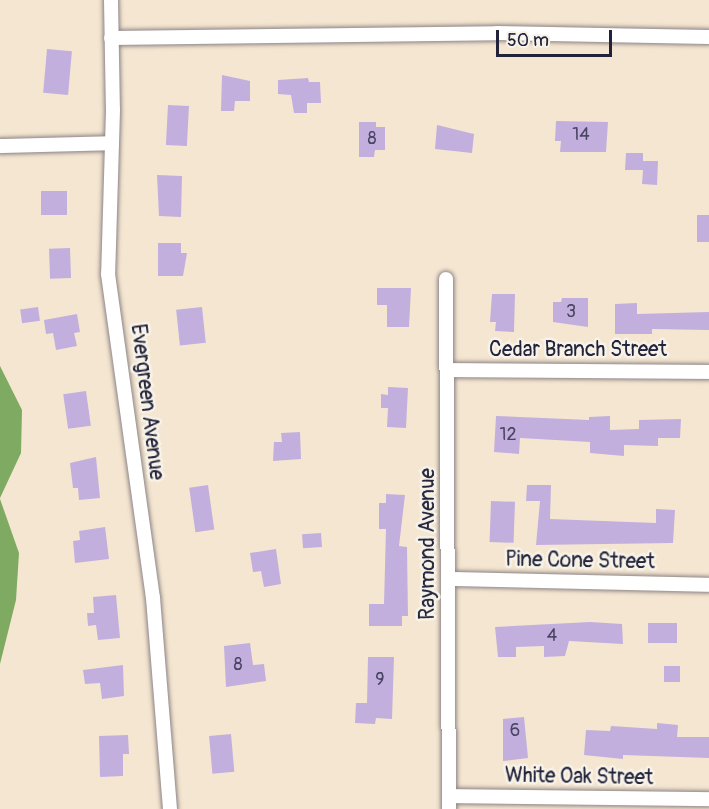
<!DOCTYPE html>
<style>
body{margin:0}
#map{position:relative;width:709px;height:809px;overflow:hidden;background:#f5e6d1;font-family:Pangolin,sans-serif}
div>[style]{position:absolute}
.forest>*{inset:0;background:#7faa62}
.building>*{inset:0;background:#c2afde;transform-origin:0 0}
.roads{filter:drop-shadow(0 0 2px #8c8486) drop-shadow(0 0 2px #8c8486)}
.street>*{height:14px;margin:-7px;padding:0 7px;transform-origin:7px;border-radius:7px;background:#fff}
span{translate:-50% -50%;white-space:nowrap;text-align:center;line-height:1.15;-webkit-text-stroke:5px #f7f3e8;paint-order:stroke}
.number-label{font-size:18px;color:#4a4564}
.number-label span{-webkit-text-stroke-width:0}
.street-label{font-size:21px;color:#22223b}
.scale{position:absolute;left:496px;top:30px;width:116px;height:27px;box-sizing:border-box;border:3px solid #22223b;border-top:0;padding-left:8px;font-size:18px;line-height:21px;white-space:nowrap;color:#22223b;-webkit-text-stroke:4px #f7f3e8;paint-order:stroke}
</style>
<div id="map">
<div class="forest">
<div style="clip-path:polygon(0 366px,22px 410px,21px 453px,0 498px)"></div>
<div style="clip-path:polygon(0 499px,19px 553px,16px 600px,0 664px)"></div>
</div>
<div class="building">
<div style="left:47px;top:49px;width:25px;height:44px;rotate:5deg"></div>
<div style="clip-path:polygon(222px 75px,250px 81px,250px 101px,235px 101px,234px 111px,221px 111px)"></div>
<div style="clip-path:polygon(308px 78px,309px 82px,320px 82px,321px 103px,307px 103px,307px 113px,294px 113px,291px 95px,278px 94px,278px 80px)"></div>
<div style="left:168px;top:105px;width:21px;height:40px;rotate:3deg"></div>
<div style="clip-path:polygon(556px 121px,608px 122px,606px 152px,560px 152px,561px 141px,555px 141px)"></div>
<div style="clip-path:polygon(359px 122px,376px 122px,376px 127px,385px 127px,385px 150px,375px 150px,374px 157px,359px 157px)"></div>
<div style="clip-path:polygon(437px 125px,474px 134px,472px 153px,435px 149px)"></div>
<div style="clip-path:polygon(626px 153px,643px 153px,643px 161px,658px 161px,657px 185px,642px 184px,643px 170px,625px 170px)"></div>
<div style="clip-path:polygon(157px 175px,182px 176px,181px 217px,159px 216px)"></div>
<div style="left:41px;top:191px;width:26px;height:24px"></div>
<div style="left:697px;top:215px;width:12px;height:27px"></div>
<div style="clip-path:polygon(158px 243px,181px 243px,181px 253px,187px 253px,183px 276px,158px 276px)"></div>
<div style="left:70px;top:248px;width:30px;height:21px;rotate:88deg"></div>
<div style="clip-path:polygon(377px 288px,411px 288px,409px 327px,387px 327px,387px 305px,377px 305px)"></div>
<div style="clip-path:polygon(492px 294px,515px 294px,514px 332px,495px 331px,496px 322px,490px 322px)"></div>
<div style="clip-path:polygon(562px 298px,588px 298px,588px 327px,553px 322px,553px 302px,561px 302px)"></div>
<div style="clip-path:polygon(637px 303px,637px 314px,709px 312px,709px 330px,652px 329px,652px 334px,615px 334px,615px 304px)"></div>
<div style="left:38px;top:307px;width:14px;height:18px;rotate:82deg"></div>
<div style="left:202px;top:307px;width:36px;height:26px;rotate:84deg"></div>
<div style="clip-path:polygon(77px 314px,80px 332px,74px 333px,77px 346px,56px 350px,53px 333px,46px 334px,44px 320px)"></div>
<div style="clip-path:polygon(388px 387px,408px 388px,406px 428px,387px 427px,388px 408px,381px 408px,381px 394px,388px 395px)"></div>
<div style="left:86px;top:391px;width:35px;height:23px;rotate:82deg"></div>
<div style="clip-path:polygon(496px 416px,589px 420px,589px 417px,610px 416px,610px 430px,639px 429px,639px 420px,681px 419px,680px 438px,658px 438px,658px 446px,624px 445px,624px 456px,590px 453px,590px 442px,520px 438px,519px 454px,494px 452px)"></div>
<div style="clip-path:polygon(300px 432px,301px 459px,273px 461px,274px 442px,282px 442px,281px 433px)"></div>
<div style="clip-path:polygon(96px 457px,100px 498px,79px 500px,78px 488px,73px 488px,70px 463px)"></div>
<div style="left:208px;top:485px;width:45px;height:19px;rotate:82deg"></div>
<div style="clip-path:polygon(527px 485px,551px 485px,550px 519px,656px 523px,656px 509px,675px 510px,673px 543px,536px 545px,540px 501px,526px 501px)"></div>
<div style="clip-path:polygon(386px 494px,405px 495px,399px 546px,407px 547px,408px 616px,402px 616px,402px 626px,369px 626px,369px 604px,384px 604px,386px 529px,379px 529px,379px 503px,386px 503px)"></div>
<div style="left:491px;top:501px;width:24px;height:41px;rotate:2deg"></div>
<div style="clip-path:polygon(105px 527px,109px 559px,75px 563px,73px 541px,80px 540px,79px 531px)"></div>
<div style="left:321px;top:533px;width:14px;height:19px;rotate:86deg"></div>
<div style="clip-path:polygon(276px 549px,281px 584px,264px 587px,261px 571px,253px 572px,250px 553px)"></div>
<div style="clip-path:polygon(116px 595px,120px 638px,98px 640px,96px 625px,88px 626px,87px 613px,94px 613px,93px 597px)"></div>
<div style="clip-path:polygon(590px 622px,622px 624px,623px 644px,569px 641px,565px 656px,544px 657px,544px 646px,516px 647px,516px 657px,498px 657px,495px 627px)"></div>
<div style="left:677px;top:623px;width:20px;height:29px;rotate:90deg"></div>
<div style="clip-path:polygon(250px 643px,253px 665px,264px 664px,266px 681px,226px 687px,224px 646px)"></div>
<div style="clip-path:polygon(368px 657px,394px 657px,392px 719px,376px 718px,375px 724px,355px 723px,356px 703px,367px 703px)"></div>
<div style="clip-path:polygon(123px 665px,124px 696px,102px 699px,100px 683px,85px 684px,83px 670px)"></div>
<div style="left:664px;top:666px;width:16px;height:16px"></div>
<div style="clip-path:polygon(524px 717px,528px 758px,503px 761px,503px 719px)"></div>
<div style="clip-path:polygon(657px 723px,678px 725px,677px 737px,709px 737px,709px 758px,623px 755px,623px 759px,584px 755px,586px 730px,610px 731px,611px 726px,657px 729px)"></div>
<div style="left:231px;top:734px;width:38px;height:22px;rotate:85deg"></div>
<div style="clip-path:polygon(128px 735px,129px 754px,123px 754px,123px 776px,100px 777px,99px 736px)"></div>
</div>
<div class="roads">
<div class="street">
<div style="left:111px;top:0;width:110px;rotate:89deg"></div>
<div style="left:113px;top:110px;width:164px;rotate:91.7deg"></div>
<div style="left:108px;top:274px;width:327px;rotate:82.1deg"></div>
<div style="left:153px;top:598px;width:212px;rotate:85.4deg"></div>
<div style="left:111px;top:38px;width:386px;rotate:-0.7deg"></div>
<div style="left:497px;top:33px;width:212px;rotate:1.1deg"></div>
<div style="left:0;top:146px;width:112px;rotate:-1.5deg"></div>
<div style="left:446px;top:279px;width:530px;rotate:89.68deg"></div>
<div style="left:447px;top:370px;width:262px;rotate:0.4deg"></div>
<div style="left:450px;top:579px;width:259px;rotate:1.3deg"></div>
<div style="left:449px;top:796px;width:260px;rotate:0.7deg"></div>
</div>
</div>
<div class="number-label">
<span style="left:581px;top:135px">14</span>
<span style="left:372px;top:139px">8</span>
<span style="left:571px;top:312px">3</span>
<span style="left:508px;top:435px">12</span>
<span style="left:552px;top:636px">4</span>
<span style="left:238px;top:665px">8</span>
<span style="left:380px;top:680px">9</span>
<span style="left:515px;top:731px">6</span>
</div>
<div class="street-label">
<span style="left:578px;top:350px">Cedar Branch Street</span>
<span style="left:147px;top:402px;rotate:83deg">Evergreen Avenue</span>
<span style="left:428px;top:544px;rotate:-90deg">Raymond Avenue</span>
<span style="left:580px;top:561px;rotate:1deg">Pine Cone Street</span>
<span style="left:579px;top:777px;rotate:1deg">White Oak Street</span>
</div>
<div class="scale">50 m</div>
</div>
